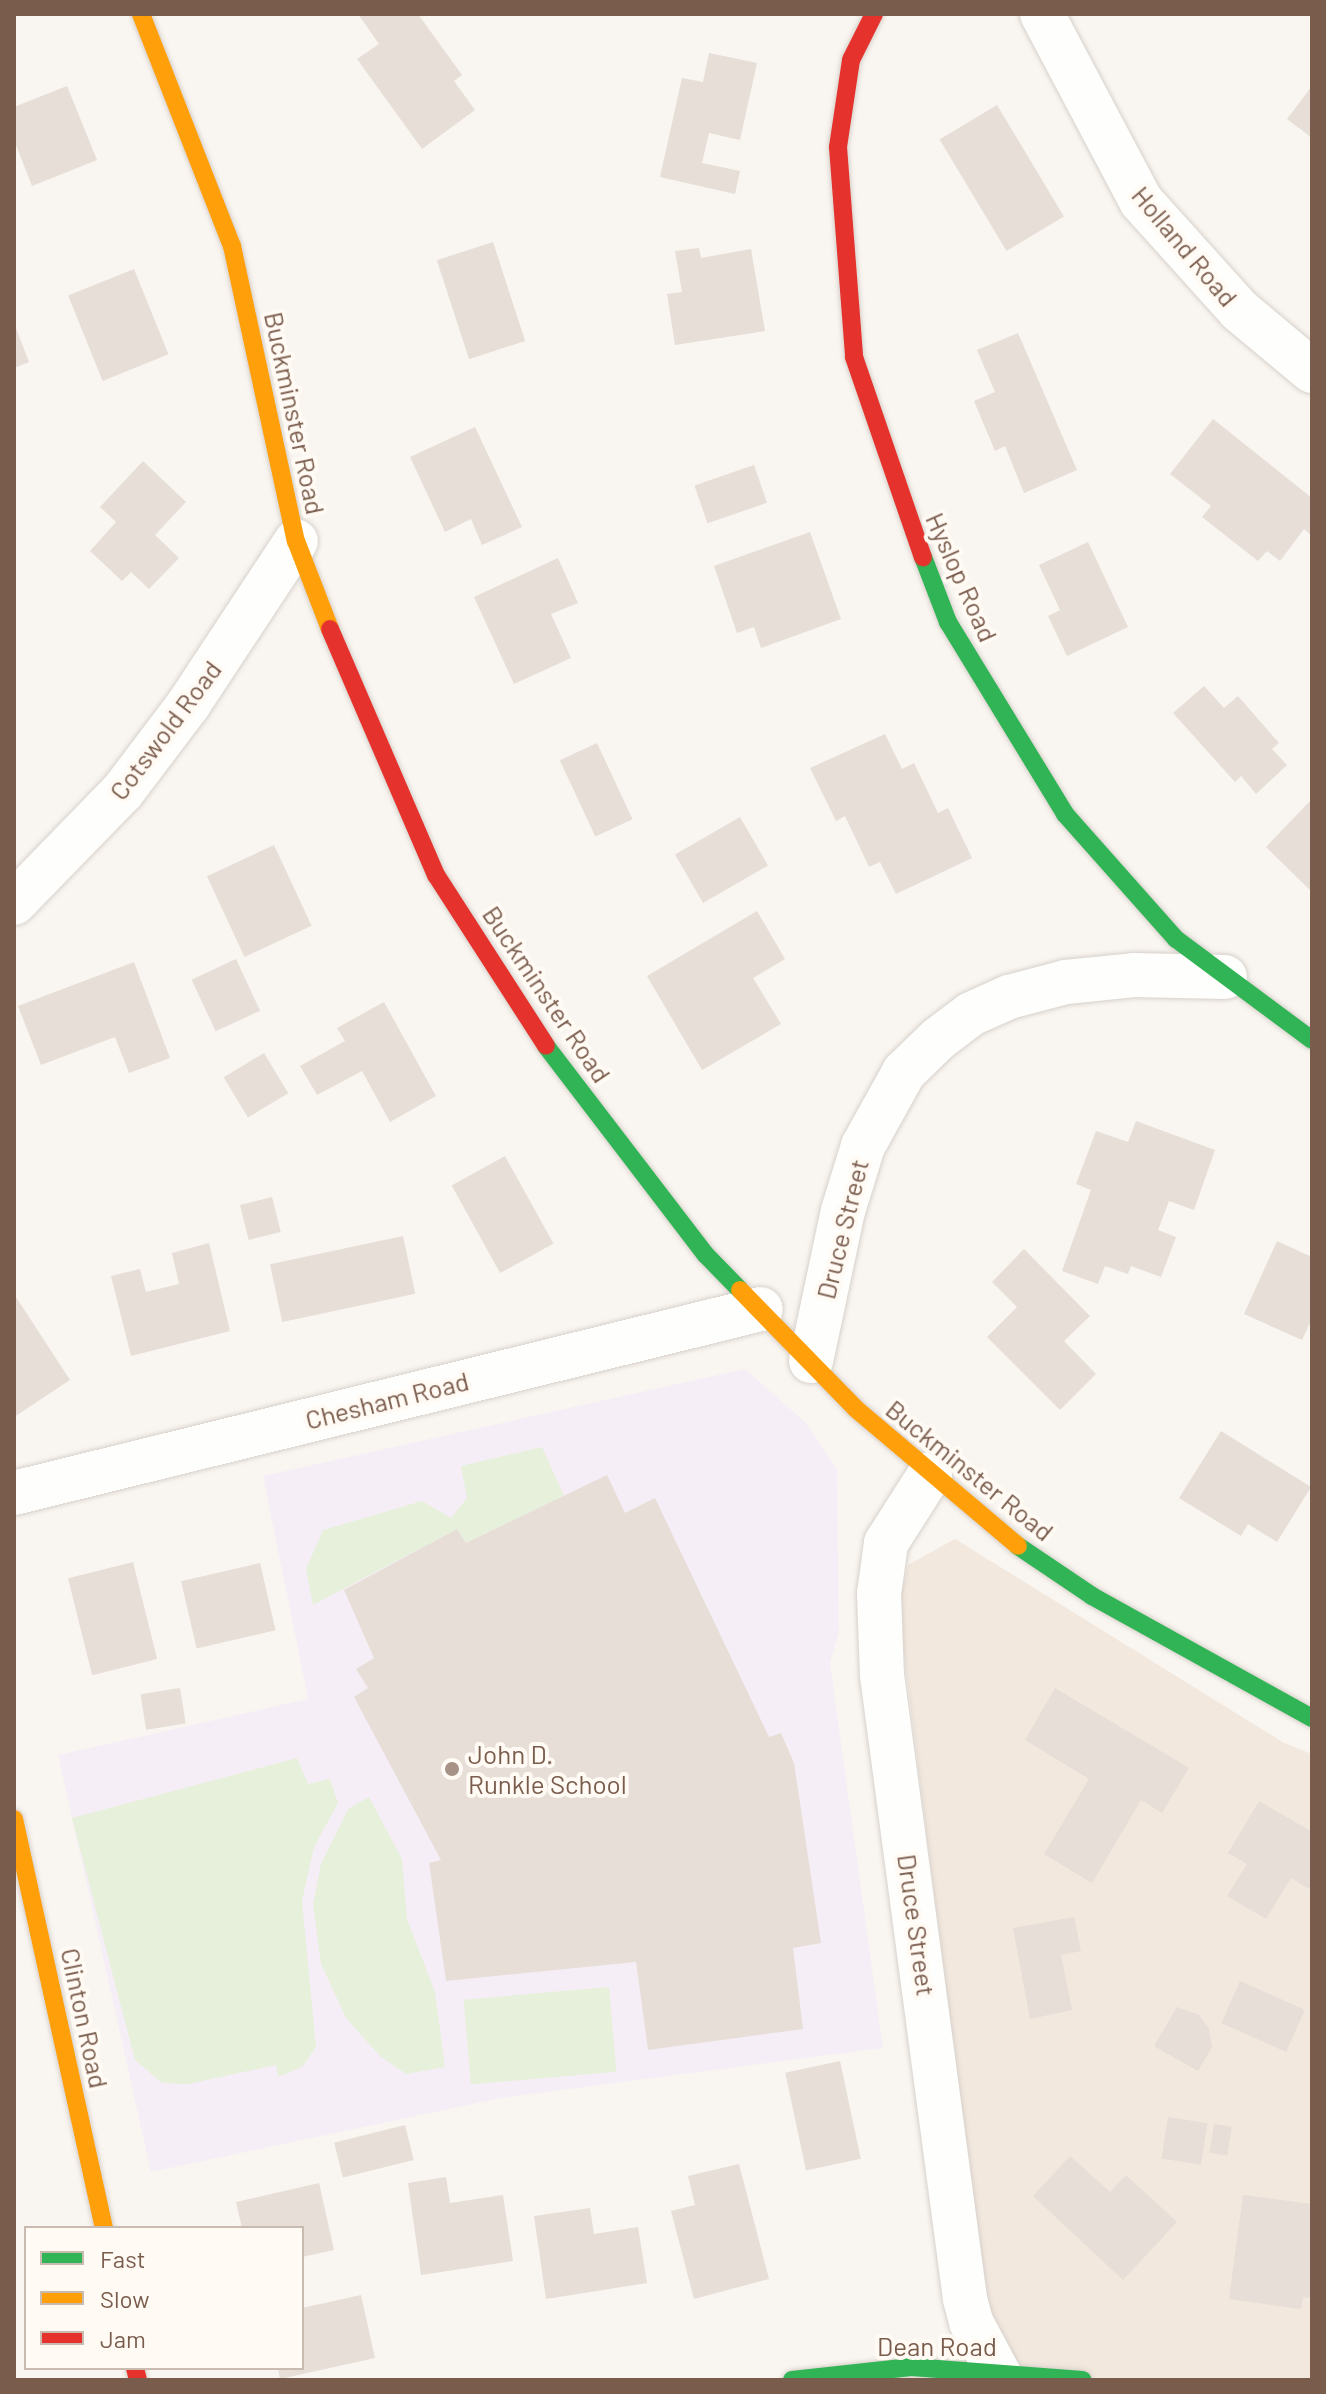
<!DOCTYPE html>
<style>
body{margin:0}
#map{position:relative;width:1326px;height:2394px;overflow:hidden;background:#f9f5f0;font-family:Barlow,sans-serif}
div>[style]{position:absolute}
.residential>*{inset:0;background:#f2e8de}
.education>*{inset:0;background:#f6eef6}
.green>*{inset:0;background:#e7f0db;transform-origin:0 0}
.building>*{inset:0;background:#e6ded7;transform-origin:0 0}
.roads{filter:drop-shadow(0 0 2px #d7d1cb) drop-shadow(0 0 2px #d7d1cb)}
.street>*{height:44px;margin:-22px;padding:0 22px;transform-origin:22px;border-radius:22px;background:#fefefd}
.fast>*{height:18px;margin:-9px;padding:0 9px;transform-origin:9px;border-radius:9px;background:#30b455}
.slow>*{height:18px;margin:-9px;padding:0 9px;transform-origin:9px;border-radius:9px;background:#ff9f0a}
.jam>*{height:18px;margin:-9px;padding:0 9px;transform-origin:9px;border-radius:9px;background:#e5322d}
.dots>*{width:22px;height:22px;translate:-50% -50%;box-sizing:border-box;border:4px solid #fffaf3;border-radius:50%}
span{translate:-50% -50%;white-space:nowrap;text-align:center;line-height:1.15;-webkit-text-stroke:8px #fffaf3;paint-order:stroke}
.street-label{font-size:26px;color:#7a5c4d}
.poi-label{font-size:26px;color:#7a5c4d}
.left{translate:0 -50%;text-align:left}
.frame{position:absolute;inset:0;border:16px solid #7a5c4d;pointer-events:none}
.legend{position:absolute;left:24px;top:2226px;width:280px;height:144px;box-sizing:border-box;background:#fffaf3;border:2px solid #cabbb1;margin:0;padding:10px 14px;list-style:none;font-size:24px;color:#7a5c4d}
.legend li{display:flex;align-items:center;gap:16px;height:40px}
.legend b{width:40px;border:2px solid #cabbb1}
</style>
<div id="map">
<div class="residential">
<div style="clip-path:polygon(955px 1539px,1284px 1743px,1312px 1754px,1312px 2380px,1023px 2380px,987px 2313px,898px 1606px,908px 1565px)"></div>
</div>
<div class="education">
<div style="clip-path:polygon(745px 1369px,806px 1423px,837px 1470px,839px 1632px,830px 1663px,883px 2048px,501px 2098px,151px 2172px,58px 1755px,308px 1699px,263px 1476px)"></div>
</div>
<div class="green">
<div style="clip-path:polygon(542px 1447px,564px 1496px,466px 1543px,457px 1529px,313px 1605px,306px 1569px,323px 1530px,422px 1501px,451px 1518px,467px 1498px,461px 1466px)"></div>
<div style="clip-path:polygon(297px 1758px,308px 1784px,330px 1779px,338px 1803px,314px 1847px,302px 1901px,316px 2047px,303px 2066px,284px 2075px,278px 2076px,276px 2065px,188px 2084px,162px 2083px,135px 2060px,72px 1818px)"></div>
<div style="clip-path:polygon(369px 1797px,402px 1859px,407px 1919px,435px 1992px,445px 2067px,406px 2074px,380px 2056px,346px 2018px,321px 1964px,313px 1904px,321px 1864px,348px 1809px)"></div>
<div style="left:609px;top:1987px;width:85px;height:146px;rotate:85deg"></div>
</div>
<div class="building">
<div style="clip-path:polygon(358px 14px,418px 14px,462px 75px,454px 81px,475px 110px,422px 149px,357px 59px,379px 44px)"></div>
<div style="clip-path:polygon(709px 53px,757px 63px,740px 140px,709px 133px,702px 163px,740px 171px,735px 194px,660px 177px,682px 78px,703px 82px)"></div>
<div style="clip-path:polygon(67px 86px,97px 160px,32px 186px,14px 140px,14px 107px)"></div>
<div style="clip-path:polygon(1312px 86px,1312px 138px,1287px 119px)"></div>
<div style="left:997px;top:105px;width:130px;height:67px;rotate:59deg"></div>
<div style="left:493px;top:242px;width:104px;height:59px;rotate:72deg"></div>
<div style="clip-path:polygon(699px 248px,701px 258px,751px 249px,765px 331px,675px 345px,667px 294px,682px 292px,675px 251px)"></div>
<div style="left:134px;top:269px;width:92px;height:71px;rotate:68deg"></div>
<div style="clip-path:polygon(14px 323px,29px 362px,14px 368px)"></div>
<div style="clip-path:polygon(1018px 333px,1077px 470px,1024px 493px,1005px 446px,995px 451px,974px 401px,995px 392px,977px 350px)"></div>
<div style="clip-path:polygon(1213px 419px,1312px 498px,1312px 536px,1304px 529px,1280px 561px,1267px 551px,1258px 561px,1202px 517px,1211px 506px,1170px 474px)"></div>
<div style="clip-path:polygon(475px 427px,522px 527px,482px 545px,471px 519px,445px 532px,410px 457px)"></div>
<div style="clip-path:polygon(143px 461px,186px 502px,155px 535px,179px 558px,149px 589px,131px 572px,122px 581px,90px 551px,116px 522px,100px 507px)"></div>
<div style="left:754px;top:465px;width:40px;height:63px;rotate:71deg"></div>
<div style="clip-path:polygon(810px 532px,841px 619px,761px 648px,754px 627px,737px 633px,714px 566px)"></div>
<div style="clip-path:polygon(1088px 542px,1128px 627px,1067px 656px,1048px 616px,1060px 610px,1039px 565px)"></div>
<div style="clip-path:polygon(558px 558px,578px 603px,551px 614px,571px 658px,514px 684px,474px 597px)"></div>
<div style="clip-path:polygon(1204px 686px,1224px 708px,1238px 696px,1279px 743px,1272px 749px,1287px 765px,1256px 794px,1241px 776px,1235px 782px,1173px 713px)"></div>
<div style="clip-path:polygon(885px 734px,902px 769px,914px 763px,938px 813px,948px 808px,972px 858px,896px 894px,880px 862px,869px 867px,845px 816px,836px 821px,810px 768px)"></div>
<div style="left:597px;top:743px;width:84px;height:41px;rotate:65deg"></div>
<div style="clip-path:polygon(1312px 799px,1312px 892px,1266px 847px)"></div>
<div style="left:740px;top:817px;width:56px;height:75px;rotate:60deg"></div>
<div style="left:274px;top:845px;width:89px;height:74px;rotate:65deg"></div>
<div style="clip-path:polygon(757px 911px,785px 959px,753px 978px,781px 1024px,702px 1070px,647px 976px)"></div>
<div style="left:236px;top:959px;width:57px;height:49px;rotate:65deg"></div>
<div style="clip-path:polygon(134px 962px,170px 1058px,129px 1073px,115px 1037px,41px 1065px,18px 1006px)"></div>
<div style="clip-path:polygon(384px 1002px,436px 1096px,390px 1122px,362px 1071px,317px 1095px,300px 1066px,345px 1041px,337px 1028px)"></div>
<div style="left:264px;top:1053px;width:47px;height:47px;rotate:59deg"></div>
<div style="clip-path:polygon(1136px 1121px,1215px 1150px,1194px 1210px,1169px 1201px,1158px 1230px,1176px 1237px,1161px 1277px,1131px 1266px,1128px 1274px,1105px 1266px,1098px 1284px,1062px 1271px,1091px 1190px,1076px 1184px,1096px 1131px,1128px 1142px)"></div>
<div style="left:505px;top:1156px;width:100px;height:61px;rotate:61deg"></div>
<div style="left:272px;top:1197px;width:36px;height:33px;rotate:76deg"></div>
<div style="left:403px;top:1236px;width:59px;height:136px;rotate:78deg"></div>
<div style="clip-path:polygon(1277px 1241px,1312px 1257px,1312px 1319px,1302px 1340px,1244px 1314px)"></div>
<div style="clip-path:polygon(209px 1243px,230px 1331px,131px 1356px,111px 1276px,140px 1269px,146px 1292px,179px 1284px,172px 1253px)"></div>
<div style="clip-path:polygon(1024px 1249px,1090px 1316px,1064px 1341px,1096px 1374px,1060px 1410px,987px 1337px,1017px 1307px,992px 1282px)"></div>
<div style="clip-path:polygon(14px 1294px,70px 1380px,14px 1417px)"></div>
<div style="clip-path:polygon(1221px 1431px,1311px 1487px,1277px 1542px,1248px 1524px,1241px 1536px,1179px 1498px)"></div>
<div style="clip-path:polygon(607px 1475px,625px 1513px,655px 1498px,769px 1737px,781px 1733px,794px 1763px,821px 1943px,793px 1948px,803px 2029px,648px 2050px,636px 1962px,446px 1981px,429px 1863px,441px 1860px,354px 1697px,368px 1688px,356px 1669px,374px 1658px,344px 1590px,457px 1529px,466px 1543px)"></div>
<div style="left:133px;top:1562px;width:100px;height:67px;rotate:76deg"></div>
<div style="left:260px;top:1563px;width:69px;height:81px;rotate:77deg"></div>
<div style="left:180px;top:1688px;width:36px;height:40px;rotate:81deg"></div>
<div style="clip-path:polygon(1055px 1688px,1189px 1768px,1162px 1813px,1141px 1800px,1092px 1883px,1044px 1854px,1089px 1779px,1025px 1740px)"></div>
<div style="clip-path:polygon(1259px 1801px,1312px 1832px,1312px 1884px,1309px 1889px,1291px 1878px,1266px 1919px,1227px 1896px,1247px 1864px,1228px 1853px)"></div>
<div style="clip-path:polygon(1074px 1917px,1081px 1951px,1061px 1955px,1072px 2010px,1030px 2019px,1013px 1928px)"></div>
<div style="left:1240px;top:1981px;width:71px;height:46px;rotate:24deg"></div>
<div style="clip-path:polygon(1177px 2007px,1199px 2015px,1209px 2029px,1212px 2047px,1198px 2071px,1154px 2046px)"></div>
<div style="left:840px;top:2061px;width:100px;height:56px;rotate:78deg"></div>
<div style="left:1168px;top:2117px;width:40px;height:42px;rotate:9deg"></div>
<div style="left:1214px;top:2124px;width:18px;height:29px;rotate:9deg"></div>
<div style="left:405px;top:2125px;width:36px;height:73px;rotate:76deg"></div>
<div style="clip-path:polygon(1070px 2156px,1110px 2192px,1126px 2175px,1177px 2222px,1123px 2280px,1033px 2196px)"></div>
<div style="clip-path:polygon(739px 2164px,769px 2279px,694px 2299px,671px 2211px,695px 2205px,688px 2176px)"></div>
<div style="clip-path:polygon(446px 2177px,450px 2203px,503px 2195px,513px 2261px,421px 2275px,408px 2183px)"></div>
<div style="clip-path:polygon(319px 2183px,334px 2250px,302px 2257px,302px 2228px,242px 2228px,236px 2202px)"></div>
<div style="clip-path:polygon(1243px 2195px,1312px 2204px,1312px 2298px,1303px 2297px,1301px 2309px,1229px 2299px)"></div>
<div style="clip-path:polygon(590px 2208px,594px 2234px,638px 2227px,647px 2283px,546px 2299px,534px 2216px)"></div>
<div style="clip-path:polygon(361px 2295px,375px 2358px,280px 2379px,278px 2368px,302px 2368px,302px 2308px)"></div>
</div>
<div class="roads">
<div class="street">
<div style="left:1042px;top:14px;width:212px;rotate:62.1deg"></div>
<div style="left:1141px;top:201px;width:147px;rotate:48deg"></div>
<div style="left:1239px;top:310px;width:95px;rotate:39.9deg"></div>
<div style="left:14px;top:903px;width:156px;rotate:-45.8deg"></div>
<div style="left:123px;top:791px;width:108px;rotate:-52.9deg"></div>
<div style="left:188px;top:705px;width:196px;rotate:-56.6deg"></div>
<div style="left:811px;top:1361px;width:153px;rotate:-78deg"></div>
<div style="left:843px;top:1211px;width:68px;rotate:-72.9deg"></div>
<div style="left:863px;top:1146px;width:85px;rotate:-61deg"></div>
<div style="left:904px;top:1072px;width:47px;rotate:-44.1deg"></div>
<div style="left:938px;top:1039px;width:41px;rotate:-37.1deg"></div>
<div style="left:971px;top:1014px;width:42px;rotate:-24.1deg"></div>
<div style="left:1009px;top:997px;width:59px;rotate:-14.7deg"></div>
<div style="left:1066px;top:982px;width:68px;rotate:-5.9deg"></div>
<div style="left:1134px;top:975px;width:91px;rotate:1.3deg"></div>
<div style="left:930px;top:1474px;width:82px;rotate:122.5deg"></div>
<div style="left:886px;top:1543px;width:51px;rotate:97.8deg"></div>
<div style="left:879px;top:1594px;width:81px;rotate:87.9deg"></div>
<div style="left:882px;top:1675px;width:629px;rotate:82.42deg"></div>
<div style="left:965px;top:2299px;width:24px;rotate:75deg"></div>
<div style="left:971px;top:2322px;width:66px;rotate:61.9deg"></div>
<div style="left:14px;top:1493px;width:769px;rotate:-13.84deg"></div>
</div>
<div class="fast">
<div style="left:923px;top:557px;width:70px;rotate:69deg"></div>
<div style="left:948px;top:622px;width:225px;rotate:58.6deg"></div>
<div style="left:1065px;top:814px;width:167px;rotate:48.4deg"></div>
<div style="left:1176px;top:939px;width:169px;rotate:36.6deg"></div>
<div style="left:546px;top:1046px;width:262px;rotate:52.6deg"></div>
<div style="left:705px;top:1254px;width:50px;rotate:45.8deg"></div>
<div style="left:1018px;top:1546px;width:89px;rotate:34deg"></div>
<div style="left:1092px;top:1596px;width:252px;rotate:29deg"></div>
<div style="left:792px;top:2380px;width:120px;rotate:-6.2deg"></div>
<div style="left:911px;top:2367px;width:172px;rotate:4.3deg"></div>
</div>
<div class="slow">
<div style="left:141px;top:14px;width:249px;rotate:68.6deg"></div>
<div style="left:232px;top:246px;width:302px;rotate:77.8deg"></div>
<div style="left:296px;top:541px;width:94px;rotate:68.9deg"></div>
<div style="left:740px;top:1290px;width:166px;rotate:45.7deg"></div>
<div style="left:856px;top:1409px;width:212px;rotate:40.2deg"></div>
<div style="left:14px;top:1819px;width:419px;rotate:77.6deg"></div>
</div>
<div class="jam">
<div style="left:874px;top:14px;width:51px;rotate:116.6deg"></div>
<div style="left:851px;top:60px;width:88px;rotate:98.5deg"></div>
<div style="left:838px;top:147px;width:211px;rotate:85.6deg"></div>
<div style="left:854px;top:357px;width:212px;rotate:71deg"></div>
<div style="left:330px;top:629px;width:268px;rotate:66.7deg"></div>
<div style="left:436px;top:875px;width:203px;rotate:57.2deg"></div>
<div style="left:135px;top:2368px;width:12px;rotate:76deg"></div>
</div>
</div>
<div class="dots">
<div style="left:452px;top:1769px;background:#a69286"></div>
</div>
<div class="street-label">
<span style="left:1185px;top:246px;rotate:50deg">Holland Road</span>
<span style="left:295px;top:413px;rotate:78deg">Buckminster Road</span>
<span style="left:962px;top:577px;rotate:66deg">Hyslop Road</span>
<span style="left:165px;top:730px;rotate:-53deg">Cotswold Road</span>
<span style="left:547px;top:994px;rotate:56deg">Buckminster Road</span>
<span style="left:842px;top:1229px;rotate:-76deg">Druce Street</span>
<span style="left:387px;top:1400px;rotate:-14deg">Chesham Road</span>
<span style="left:970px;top:1470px;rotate:39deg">Buckminster Road</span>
<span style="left:917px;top:1925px;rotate:82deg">Druce Street</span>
<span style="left:85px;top:2018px;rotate:78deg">Clinton Road</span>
<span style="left:937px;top:2346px">Dean Road</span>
</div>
<div class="poi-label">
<span class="left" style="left:468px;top:1769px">John D.<br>Runkle School</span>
</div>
<div class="frame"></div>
<ul class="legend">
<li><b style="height:10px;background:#30b455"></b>Fast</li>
<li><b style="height:10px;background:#ff9f0a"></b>Slow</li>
<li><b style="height:10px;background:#e5322d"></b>Jam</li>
</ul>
</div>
